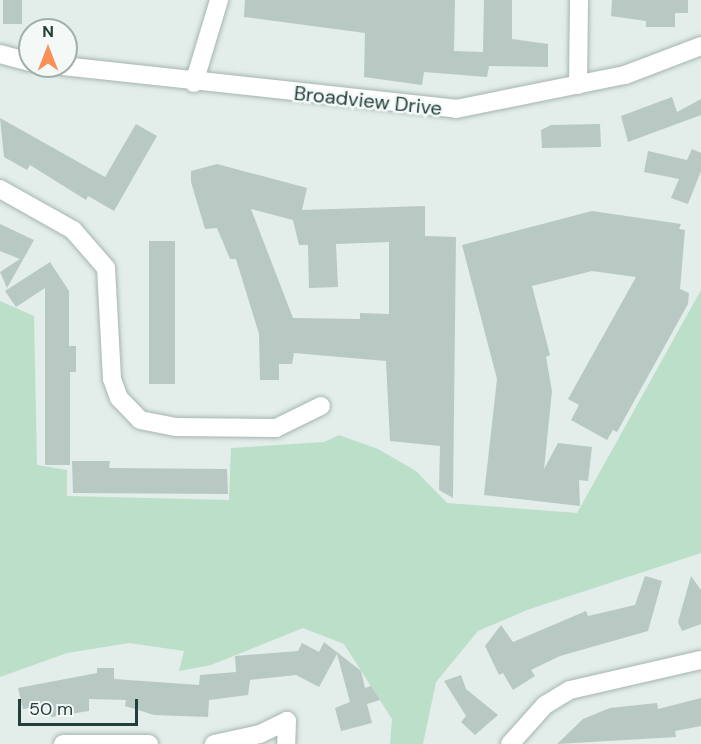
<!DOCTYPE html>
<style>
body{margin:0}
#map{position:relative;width:701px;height:744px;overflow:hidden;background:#e3edea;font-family:"DM Sans",sans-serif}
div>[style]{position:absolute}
.green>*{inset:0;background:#bbdfc9}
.building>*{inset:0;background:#b8c8c3;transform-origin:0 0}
.roads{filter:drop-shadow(0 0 2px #a5b5b2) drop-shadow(0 0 2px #a5b5b2)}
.minor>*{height:18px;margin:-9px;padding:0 9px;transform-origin:9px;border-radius:9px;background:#fff}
span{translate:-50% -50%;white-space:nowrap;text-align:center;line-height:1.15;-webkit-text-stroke:5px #f4f9f7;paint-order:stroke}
.street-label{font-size:20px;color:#223f3b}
.north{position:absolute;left:18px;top:18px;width:60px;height:60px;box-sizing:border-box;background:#f4f9f7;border:2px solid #a0afac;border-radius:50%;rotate:0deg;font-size:16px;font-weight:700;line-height:24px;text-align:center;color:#223f3b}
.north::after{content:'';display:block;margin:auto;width:21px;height:27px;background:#f79157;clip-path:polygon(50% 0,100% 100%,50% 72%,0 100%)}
.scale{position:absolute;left:18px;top:699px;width:120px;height:27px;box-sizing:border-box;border:3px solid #223f3b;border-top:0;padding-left:8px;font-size:18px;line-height:21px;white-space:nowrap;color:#223f3b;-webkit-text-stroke:4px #f4f9f7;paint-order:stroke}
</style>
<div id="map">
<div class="green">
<div style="clip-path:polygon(701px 290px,701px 553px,527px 610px,478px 631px,436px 682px,423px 744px,390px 744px,392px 719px,344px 644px,303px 628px,211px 665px,179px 671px,184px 651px,129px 643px,67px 653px,0 677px,0 301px,34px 316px,37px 465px,67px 470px,67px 496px,229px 500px,231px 448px,324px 442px,339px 435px,378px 449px,416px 471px,447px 503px,577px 513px)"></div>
</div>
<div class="building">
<div style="left:3px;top:0;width:19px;height:24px"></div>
<div style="clip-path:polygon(245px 0,455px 0,454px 51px,483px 52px,484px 0,512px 0,512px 39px,548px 44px,548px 67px,489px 66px,487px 77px,424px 72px,422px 85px,364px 77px,365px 33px,244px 17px)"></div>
<div style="clip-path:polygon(612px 0,688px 0,688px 13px,675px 13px,675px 27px,646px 27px,646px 21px,611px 16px)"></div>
<div style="clip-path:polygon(672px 97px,677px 112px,701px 99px,701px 115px,628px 142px,621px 116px)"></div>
<div style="clip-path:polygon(0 118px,105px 177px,136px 124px,157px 136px,114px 211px,88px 196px,86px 200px,30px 165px,27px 170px,4px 157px)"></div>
<div style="clip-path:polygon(600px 124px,601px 147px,542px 148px,541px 130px,551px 125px)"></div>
<div style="clip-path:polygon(692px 149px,701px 153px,701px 171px,688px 204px,671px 198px,679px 179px,644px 172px,648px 151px,687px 160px)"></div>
<div style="clip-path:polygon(evenodd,217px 164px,307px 188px,302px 210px,425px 206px,425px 236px,456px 237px,453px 498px,439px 490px,440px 446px,390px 441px,386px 361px,294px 353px,292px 364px,279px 364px,279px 380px,260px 380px,259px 334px,236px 259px,230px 259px,217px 228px,205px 229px,191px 182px,191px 171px,217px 164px,251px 209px,293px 220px,299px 245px,308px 245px,309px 288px,338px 287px,336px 244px,389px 242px,389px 314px,360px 313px,360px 319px,293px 318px,251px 209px)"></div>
<div style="clip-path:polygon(592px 211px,681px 224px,679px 229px,685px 230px,680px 289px,689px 293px,688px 304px,617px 432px,613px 430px,607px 440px,571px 420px,579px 405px,568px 399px,636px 277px,592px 271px,532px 286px,550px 355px,546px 357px,552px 391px,544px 469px,558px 443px,592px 447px,588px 481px,579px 480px,580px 506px,484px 495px,497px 379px,462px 245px)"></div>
<div style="clip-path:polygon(0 224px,34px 240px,7px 288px,0 272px,20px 259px,0 251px)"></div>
<div style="left:149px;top:241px;width:26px;height:143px"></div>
<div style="clip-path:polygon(50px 262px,69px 291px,69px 346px,76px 346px,76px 372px,70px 372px,70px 465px,45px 465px,45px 288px,16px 307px,5px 291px)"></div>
<div style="clip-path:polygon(72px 461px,110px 461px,109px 468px,227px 469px,228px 494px,73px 493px)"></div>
<div style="clip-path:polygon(645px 576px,662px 581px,648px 631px,560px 656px,531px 670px,535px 676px,513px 690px,503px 673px,499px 675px,485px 646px,501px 625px,513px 642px,586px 611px,588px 616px,635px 605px)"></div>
<div style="clip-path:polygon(691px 576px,701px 590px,701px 624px,682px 631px,678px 622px)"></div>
<div style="clip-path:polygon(324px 642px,361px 671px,365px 688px,371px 686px,380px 700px,367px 704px,372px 723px,341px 731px,335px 708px,350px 702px,337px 654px,319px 687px,296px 675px,250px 680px,248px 695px,209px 700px,208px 717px,154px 715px,125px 706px,126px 700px,89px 699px,89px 711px,51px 717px,48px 705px,23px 709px,18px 688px,97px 673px,97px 668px,114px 668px,114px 679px,199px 685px,200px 675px,236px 672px,235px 656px,298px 651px,302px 643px,319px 652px)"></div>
<div style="clip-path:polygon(461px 675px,466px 689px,498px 715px,475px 735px,461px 722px,466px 716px,444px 681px)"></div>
<div style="clip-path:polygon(701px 698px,701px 726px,675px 731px,676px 737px,557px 744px,583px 719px,610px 708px,657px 703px,658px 709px)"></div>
</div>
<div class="roads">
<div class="minor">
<div style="left:0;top:54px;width:31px;rotate:15deg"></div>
<div style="left:63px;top:66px;width:395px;rotate:6.2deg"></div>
<div style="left:456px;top:109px;width:172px;rotate:-11.4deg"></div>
<div style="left:625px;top:75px;width:81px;rotate:-20.9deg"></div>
<div style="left:194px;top:83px;width:87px;rotate:-73.2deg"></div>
<div style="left:578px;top:85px;width:85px;rotate:-89.3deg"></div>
<div style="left:0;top:189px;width:84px;rotate:29.3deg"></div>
<div style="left:73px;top:230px;width:50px;rotate:49deg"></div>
<div style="left:106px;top:268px;width:111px;rotate:86.9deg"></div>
<div style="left:112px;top:379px;width:20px;rotate:70deg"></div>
<div style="left:119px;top:398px;width:30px;rotate:46deg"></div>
<div style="left:140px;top:420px;width:37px;rotate:11deg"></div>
<div style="left:176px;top:427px;width:100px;rotate:0.6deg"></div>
<div style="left:276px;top:428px;width:50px;rotate:-26.1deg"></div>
<div style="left:63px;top:744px;width:86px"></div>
<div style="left:214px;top:744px;width:47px;rotate:-12.3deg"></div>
<div style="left:260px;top:734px;width:30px;rotate:-26deg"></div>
<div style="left:287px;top:721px;width:23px;rotate:92deg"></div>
<div style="left:510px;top:744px;width:52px;rotate:-48.1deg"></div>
<div style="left:545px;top:705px;width:29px;rotate:-31deg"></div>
<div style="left:570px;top:690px;width:134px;rotate:-12.9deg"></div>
</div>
</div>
<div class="street-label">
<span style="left:368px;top:101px;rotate:6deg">Broadview Drive</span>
</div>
<div class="north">N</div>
<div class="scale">50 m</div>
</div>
